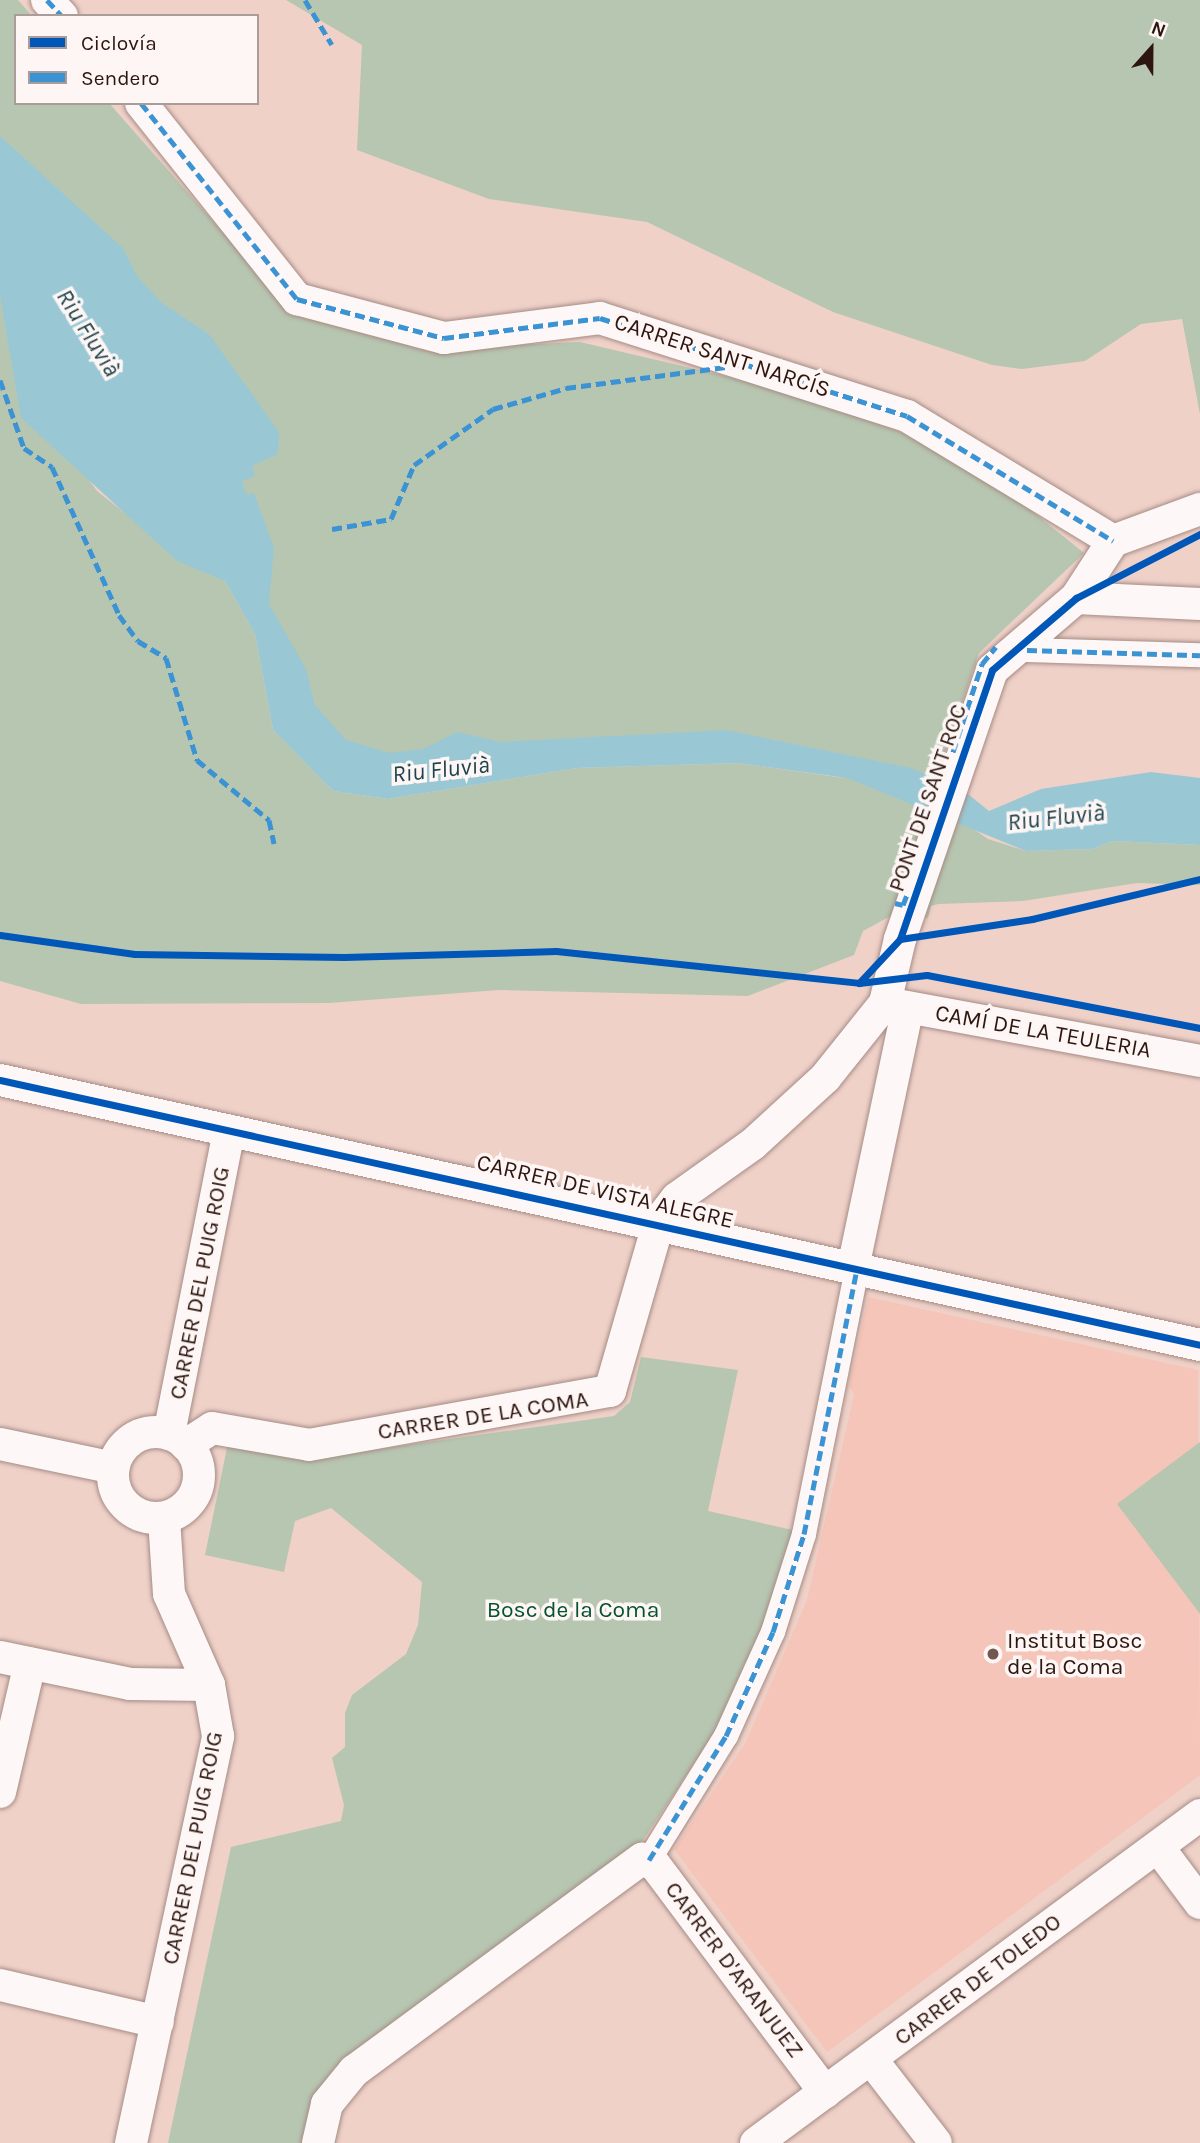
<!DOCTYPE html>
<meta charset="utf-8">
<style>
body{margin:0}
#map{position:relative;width:1200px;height:2143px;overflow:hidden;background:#efd1c8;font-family:Karla,sans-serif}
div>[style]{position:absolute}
.built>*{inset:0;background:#f4c5b8}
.green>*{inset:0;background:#b7c6b0}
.water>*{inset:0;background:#99c8d4}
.roads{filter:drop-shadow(0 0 2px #a58c85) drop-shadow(0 0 2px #a58c85)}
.pedestrian>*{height:24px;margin:-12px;padding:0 12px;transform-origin:12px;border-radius:12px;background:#fdf8f7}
.minor>*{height:32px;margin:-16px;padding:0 16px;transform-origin:16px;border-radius:16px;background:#fdf8f7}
.minor>.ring{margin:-16px;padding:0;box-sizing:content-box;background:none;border:32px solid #fdf8f7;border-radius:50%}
.quiet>*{height:5px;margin-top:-2.5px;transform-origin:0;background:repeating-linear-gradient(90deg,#3c93d3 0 10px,transparent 0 15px)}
.cycleway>*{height:7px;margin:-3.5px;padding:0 3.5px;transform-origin:3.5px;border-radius:3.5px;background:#0057b8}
.dots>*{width:19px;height:19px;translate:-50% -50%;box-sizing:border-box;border:4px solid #fdf6f4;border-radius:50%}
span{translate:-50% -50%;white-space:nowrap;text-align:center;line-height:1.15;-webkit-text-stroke:7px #fdf6f4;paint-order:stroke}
.street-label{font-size:23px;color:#2e1610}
.park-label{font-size:23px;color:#045330}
.poi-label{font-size:23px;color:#2e1610}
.left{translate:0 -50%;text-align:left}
.water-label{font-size:24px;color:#1e434d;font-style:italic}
.legend{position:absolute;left:14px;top:14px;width:245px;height:91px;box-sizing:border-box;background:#fdf6f4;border:2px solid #aa9c99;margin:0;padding:9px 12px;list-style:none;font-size:21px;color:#2e1610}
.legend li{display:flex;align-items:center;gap:14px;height:35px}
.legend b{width:35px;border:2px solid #aa9c99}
.north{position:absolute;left:1116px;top:14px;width:70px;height:70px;-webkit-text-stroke:5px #fdf6f4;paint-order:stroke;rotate:21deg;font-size:19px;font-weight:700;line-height:28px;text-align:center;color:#2e1610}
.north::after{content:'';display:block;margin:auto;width:24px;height:32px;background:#2e1610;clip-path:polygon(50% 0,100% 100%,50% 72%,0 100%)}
</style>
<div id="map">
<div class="built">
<div style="clip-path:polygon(868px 1297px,1198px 1370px,1200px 1775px,827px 2052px,674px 1849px,746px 1742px,807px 1600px,854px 1395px,849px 1385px)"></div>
</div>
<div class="green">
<div style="clip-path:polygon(evenodd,0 0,18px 0,32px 16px,16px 16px,16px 103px,109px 103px,277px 294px,419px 349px,580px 342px,784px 390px,961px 454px,1084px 553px,979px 653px,929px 798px,988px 839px,1026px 851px,1093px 849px,1112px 841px,1200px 845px,1200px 885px,1137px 883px,1023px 901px,938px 904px,931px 906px,928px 918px,898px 912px,863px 931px,854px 955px,748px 996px,499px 990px,329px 1003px,81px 1004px,0 981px,0 0,132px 405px,324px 754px,367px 771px,725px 746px,844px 778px,739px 763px,577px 768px,388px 799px,333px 791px,273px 730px,255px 634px,225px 581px,149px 532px,97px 491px,78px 465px,132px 405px)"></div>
<div style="clip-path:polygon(286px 0,1200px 0,1200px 414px,1182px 319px,1141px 324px,1085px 361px,1022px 369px,992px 365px,833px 312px,647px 222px,489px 199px,357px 150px,362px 45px)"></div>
<div style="clip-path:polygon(641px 1357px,738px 1370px,708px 1511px,797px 1531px,768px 1628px,731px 1709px,643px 1840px,334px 2068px,312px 2100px,303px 2143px,168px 2143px,231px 1847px,341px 1821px,344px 1805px,332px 1758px,345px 1747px,345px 1713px,352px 1695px,406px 1654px,418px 1625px,422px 1582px,331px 1508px,295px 1521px,284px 1572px,205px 1555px,228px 1443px,329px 1456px,614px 1416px,630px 1402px)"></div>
<div style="clip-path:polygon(1200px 1442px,1200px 1614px,1117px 1504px)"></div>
</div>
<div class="water">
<div style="clip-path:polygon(0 136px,123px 248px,137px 276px,162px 303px,209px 334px,279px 432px,278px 454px,252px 466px,255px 476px,242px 481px,247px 495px,254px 493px,274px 548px,269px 604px,306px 669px,315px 705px,346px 740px,390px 753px,423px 749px,457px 732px,500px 742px,726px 730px,911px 768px,963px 790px,989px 811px,1041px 789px,1151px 772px,1200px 778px,1200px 845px,1112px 841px,1093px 849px,1026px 851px,847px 778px,739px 763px,577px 768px,388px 799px,333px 791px,273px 730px,255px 634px,225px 581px,177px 561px,21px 418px,0 296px)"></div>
</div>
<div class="roads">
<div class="pedestrian">
<div style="left:1027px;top:650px;width:173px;rotate:1.7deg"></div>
<div style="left:649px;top:1860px;width:146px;rotate:-58.2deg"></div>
<div style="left:726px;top:1736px;width:114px;rotate:-65.7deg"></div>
<div style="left:773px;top:1632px;width:103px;rotate:-72.4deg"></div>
<div style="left:804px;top:1534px;width:270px;rotate:-78.7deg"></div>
</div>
<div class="minor">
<div style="left:47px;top:0;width:22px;rotate:47deg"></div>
<div style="left:141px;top:103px;width:251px;rotate:51.5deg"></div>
<div style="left:297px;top:299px;width:152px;rotate:14.9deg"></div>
<div style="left:444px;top:338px;width:157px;rotate:-7.3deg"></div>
<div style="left:600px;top:318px;width:322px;rotate:17.7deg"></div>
<div style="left:907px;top:416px;width:241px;rotate:31.2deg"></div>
<div style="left:1076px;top:598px;width:124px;rotate:2.8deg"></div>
<div style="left:885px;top:1003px;width:320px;rotate:10.4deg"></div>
<div style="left:0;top:1080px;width:1229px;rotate:12.45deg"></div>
<div style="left:853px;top:1268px;width:266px;rotate:-78.1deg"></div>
<div class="ring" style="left:113px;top:1432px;width:54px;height:54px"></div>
<div style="left:169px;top:1434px;width:309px;rotate:-78.8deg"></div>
<div style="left:0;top:1444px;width:116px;rotate:11.9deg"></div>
<div style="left:186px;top:1445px;width:31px;rotate:-33deg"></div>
<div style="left:212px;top:1428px;width:98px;rotate:9.9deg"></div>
<div style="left:309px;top:1445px;width:306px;rotate:-10.2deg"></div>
<div style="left:610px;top:1391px;width:177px;rotate:-73.9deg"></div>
<div style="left:659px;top:1221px;width:29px;rotate:-52deg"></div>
<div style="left:677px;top:1198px;width:93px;rotate:-35.4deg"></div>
<div style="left:753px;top:1144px;width:98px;rotate:-42.5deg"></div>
<div style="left:825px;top:1078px;width:96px;rotate:-51.3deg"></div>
<div style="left:885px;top:1003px;width:66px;rotate:-76.8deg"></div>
<div style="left:900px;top:939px;width:284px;rotate:-71.1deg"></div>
<div style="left:992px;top:670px;width:111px;rotate:-40.6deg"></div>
<div style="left:1076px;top:598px;width:68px;rotate:-57deg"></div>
<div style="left:1113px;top:541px;width:93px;rotate:-20.2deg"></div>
<div style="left:0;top:1657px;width:133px;rotate:11.7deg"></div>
<div style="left:130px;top:1684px;width:79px;rotate:0.7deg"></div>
<div style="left:0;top:1792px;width:132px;rotate:-76.9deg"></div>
<div style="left:1158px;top:1847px;width:70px;rotate:53.1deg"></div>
<div style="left:0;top:1985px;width:162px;rotate:13.2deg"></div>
<div style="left:871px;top:2059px;width:106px;rotate:52.3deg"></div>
<div style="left:131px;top:2143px;width:416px;rotate:-77.9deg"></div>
<div style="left:218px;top:1736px;width:52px;rotate:-100deg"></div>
<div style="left:209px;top:1685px;width:99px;rotate:-113.7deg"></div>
<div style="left:169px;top:1594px;width:76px;rotate:-93.8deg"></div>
<div style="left:318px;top:2143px;width:40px;rotate:-77deg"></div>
<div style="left:327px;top:2104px;width:43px;rotate:-50.7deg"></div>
<div style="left:354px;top:2071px;width:358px;rotate:-36.4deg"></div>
<div style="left:642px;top:1859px;width:14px;rotate:25deg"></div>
<div style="left:655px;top:1865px;width:284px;rotate:53.2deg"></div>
<div style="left:756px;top:2143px;width:552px;rotate:-36.45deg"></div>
</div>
</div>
<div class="quiet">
<div style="left:47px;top:0;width:22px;rotate:47deg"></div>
<div style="left:305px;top:0;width:52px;rotate:59deg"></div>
<div style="left:141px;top:103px;width:251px;rotate:51.5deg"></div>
<div style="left:297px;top:299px;width:152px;rotate:14.9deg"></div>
<div style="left:444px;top:338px;width:157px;rotate:-7.3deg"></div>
<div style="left:600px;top:318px;width:322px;rotate:17.7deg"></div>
<div style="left:907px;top:416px;width:241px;rotate:31.2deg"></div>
<div style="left:0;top:380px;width:72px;rotate:70.6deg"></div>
<div style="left:24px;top:448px;width:34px;rotate:34deg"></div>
<div style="left:52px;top:467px;width:162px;rotate:65.6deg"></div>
<div style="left:119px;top:615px;width:32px;rotate:54deg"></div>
<div style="left:138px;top:641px;width:33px;rotate:31deg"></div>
<div style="left:166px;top:658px;width:107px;rotate:73.1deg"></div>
<div style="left:197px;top:760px;width:94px;rotate:39.8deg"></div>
<div style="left:269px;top:820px;width:24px;rotate:78deg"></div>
<div style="left:332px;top:529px;width:60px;rotate:-9.6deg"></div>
<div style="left:391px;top:519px;width:59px;rotate:-66.9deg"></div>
<div style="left:414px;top:465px;width:97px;rotate:-35.3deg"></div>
<div style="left:493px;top:409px;width:76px;rotate:-16deg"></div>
<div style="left:566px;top:388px;width:184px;rotate:-7.5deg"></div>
<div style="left:1027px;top:650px;width:173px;rotate:1.7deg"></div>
<div style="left:953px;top:752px;width:93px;rotate:-71.8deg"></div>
<div style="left:982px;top:664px;width:22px;rotate:-51deg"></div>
<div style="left:895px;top:903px;width:8px;rotate:14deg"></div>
<div style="left:903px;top:905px;width:14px;rotate:-69deg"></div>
<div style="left:649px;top:1860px;width:146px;rotate:-58.2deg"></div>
<div style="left:726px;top:1736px;width:114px;rotate:-65.7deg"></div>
<div style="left:773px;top:1632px;width:103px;rotate:-72.4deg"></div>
<div style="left:804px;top:1534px;width:270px;rotate:-78.7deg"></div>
</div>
<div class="cycleway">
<div style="left:0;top:935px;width:136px;rotate:8deg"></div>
<div style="left:135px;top:954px;width:209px;rotate:0.8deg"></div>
<div style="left:344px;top:957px;width:212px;rotate:-1.6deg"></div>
<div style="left:556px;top:951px;width:305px;rotate:6deg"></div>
<div style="left:859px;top:983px;width:68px;rotate:-6.7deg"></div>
<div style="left:927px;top:975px;width:278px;rotate:11deg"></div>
<div style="left:900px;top:939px;width:284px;rotate:-71.1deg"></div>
<div style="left:992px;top:670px;width:111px;rotate:-40.6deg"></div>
<div style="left:1076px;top:598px;width:140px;rotate:-27.3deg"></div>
<div style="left:859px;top:983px;width:60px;rotate:-47deg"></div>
<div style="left:900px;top:939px;width:134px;rotate:-8.6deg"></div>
<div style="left:1032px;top:919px;width:173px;rotate:-13.4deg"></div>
<div style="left:0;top:1080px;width:1229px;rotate:12.45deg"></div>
</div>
<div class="dots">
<div style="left:993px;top:1654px;background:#725750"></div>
</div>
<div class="street-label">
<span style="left:722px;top:356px;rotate:18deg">CARRER SANT NARCÍS</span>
<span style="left:928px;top:798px;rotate:-71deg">PONT DE SANT ROC</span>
<span style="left:1043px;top:1032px;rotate:10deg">CAMÍ DE LA TEULERIA</span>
<span style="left:605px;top:1192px;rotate:13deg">CARRER DE VISTA ALEGRE</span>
<span style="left:200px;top:1283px;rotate:-79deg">CARRER DEL PUIG ROIG</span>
<span style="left:483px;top:1416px;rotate:-9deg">CARRER DE LA COMA</span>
<span style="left:193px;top:1848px;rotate:-79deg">CARRER DEL PUIG ROIG</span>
<span style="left:734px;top:1970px;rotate:53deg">CARRER D'ARANJUEZ</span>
<span style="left:978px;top:1980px;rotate:-37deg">CARRER DE TOLEDO</span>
</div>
<div class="park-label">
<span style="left:573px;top:1610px">Bosc de la Coma</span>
</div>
<div class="poi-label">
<span class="left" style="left:1007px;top:1654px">Institut Bosc<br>de la Coma</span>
</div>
<div class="water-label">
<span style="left:88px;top:333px;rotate:58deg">Riu Fluvià</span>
<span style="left:441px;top:770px;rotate:-6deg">Riu Fluvià</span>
<span style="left:1056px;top:818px;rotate:-6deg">Riu Fluvià</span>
</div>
<ul class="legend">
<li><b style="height:9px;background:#0057b8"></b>Ciclovía</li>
<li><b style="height:9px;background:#3c93d3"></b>Sendero</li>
</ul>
<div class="north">N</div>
</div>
